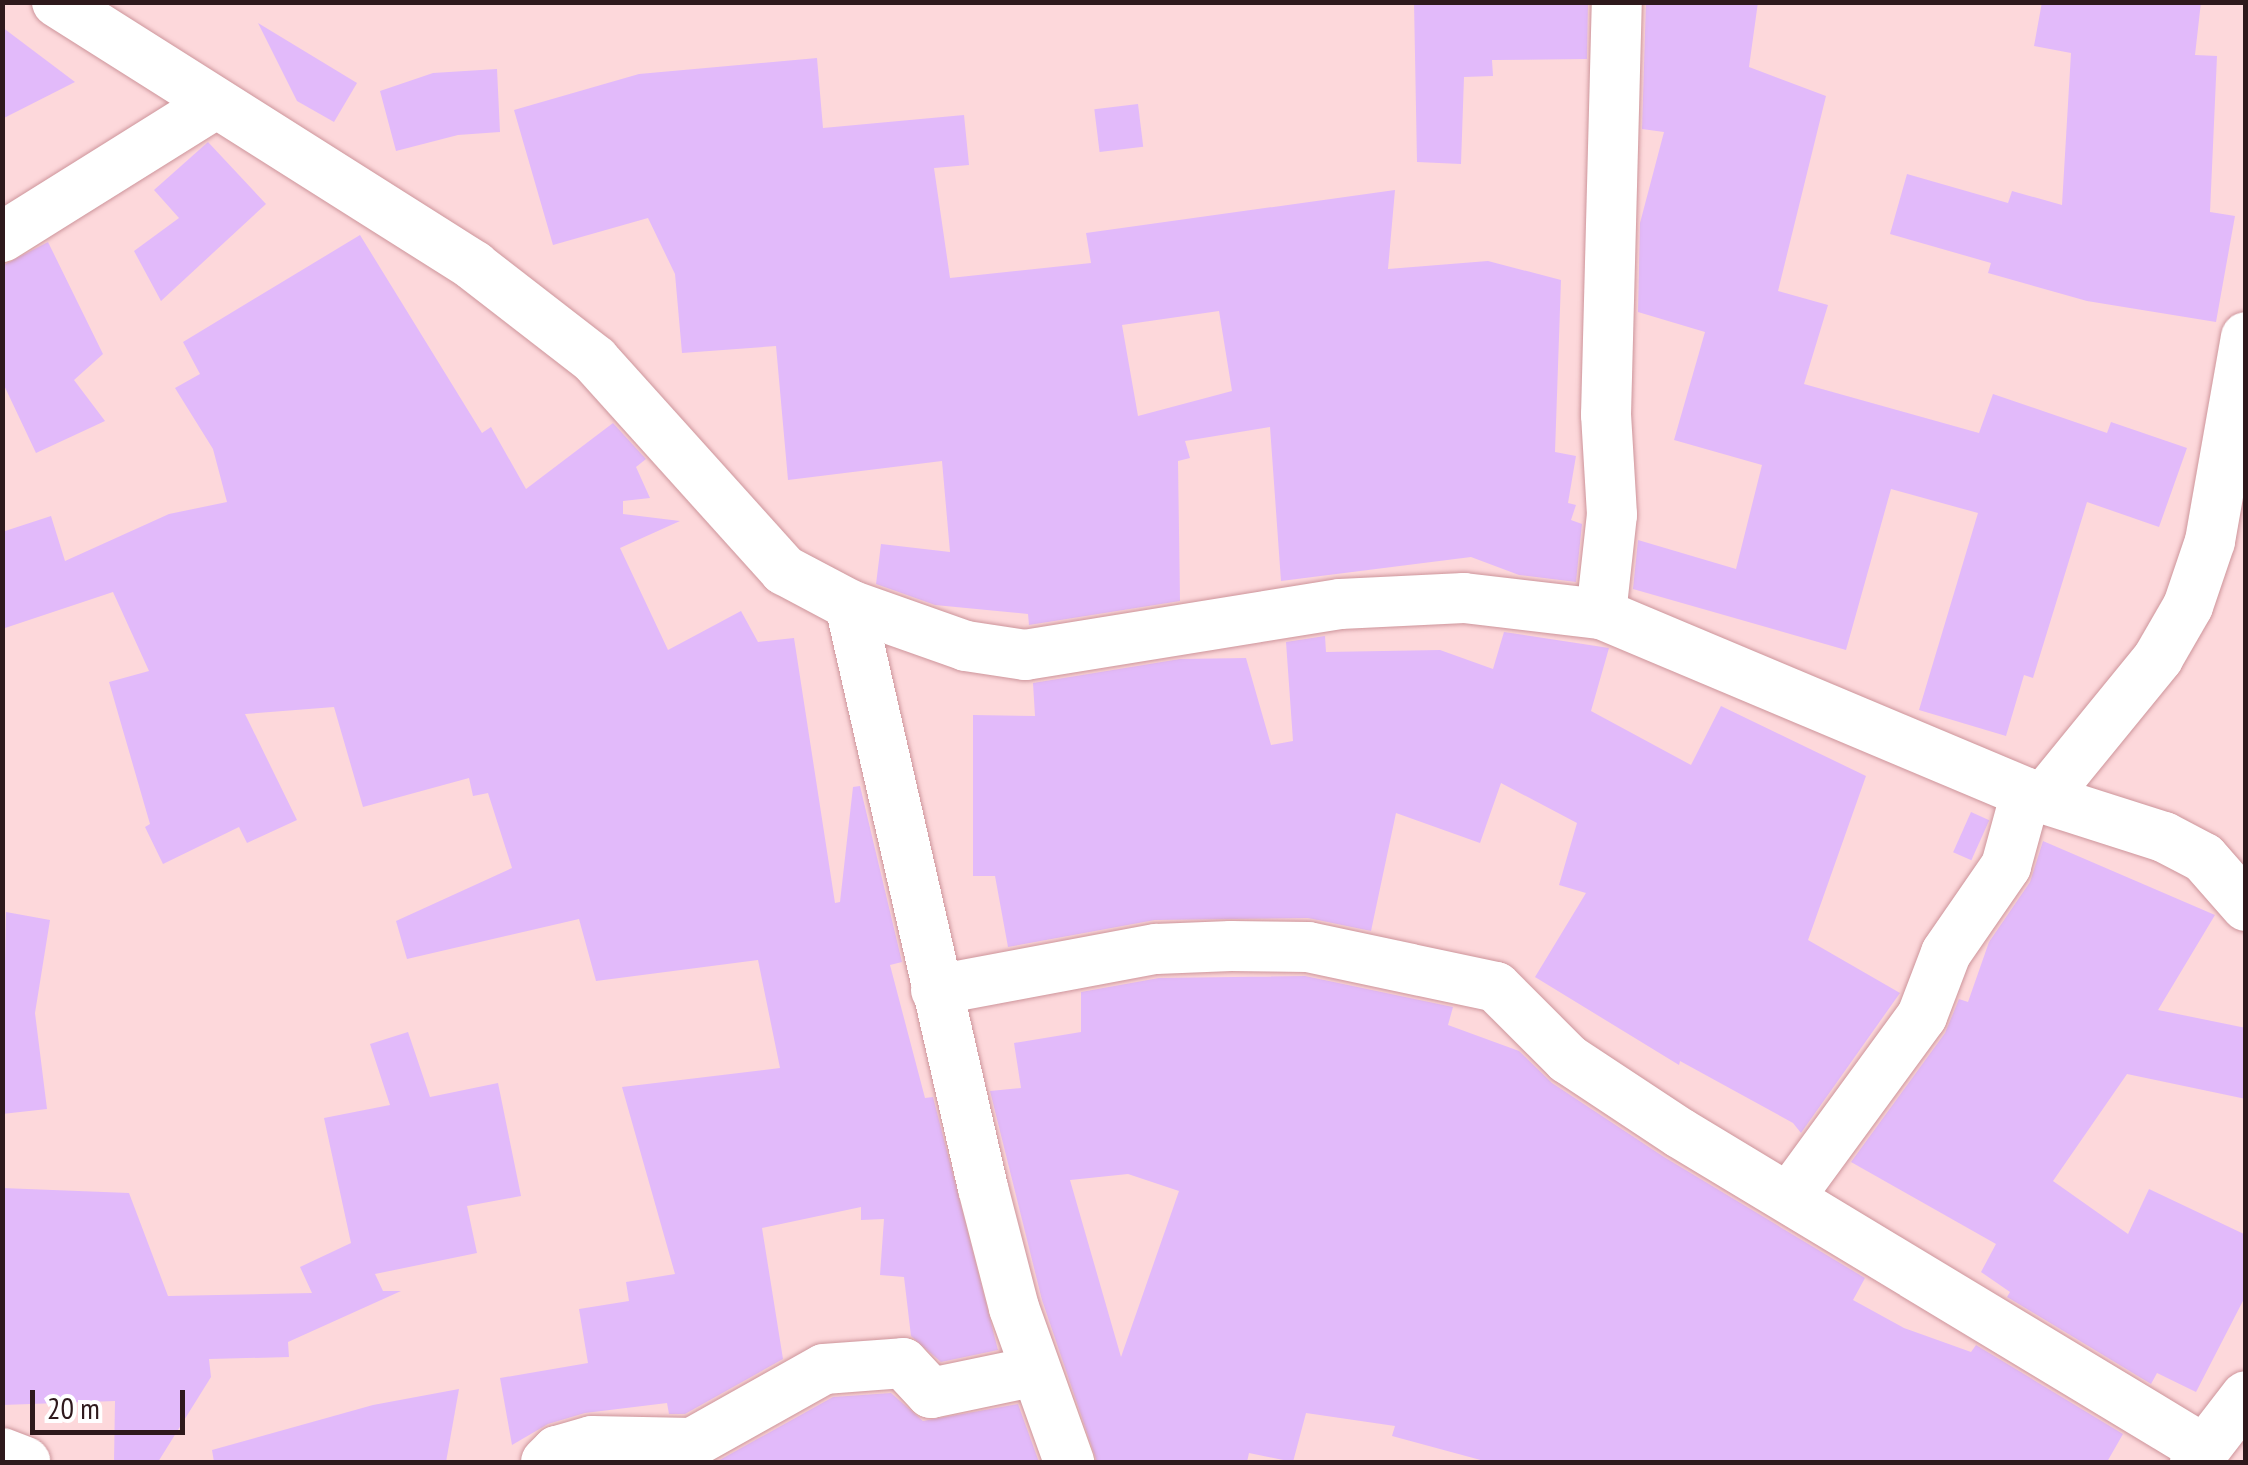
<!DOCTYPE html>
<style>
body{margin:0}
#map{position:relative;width:2248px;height:1465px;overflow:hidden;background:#fdd8db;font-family:"PT Sans Narrow",sans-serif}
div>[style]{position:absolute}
.building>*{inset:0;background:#e2bafa;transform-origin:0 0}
.roads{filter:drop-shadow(0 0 2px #cd959b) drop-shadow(0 0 2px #cd959b)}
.street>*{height:50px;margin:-25px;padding:0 25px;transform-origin:25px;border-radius:25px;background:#fff}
span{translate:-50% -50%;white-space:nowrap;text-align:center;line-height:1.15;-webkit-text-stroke:10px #fff;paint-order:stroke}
.frame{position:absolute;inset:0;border:5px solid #2e191c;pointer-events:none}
.scale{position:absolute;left:30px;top:1390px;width:155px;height:45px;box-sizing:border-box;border:5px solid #2e191c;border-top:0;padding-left:12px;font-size:30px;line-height:35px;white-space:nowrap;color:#2e191c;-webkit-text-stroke:8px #fff;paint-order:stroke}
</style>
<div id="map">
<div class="building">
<div style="clip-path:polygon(1414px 2px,1588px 2px,1587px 59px,1492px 60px,1493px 76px,1464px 77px,1461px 164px,1417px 162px)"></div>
<div style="clip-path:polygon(1646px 2px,1758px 2px,1749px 67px,1826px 96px,1778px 291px,1828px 305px,1804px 384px,1979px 433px,1993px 394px,2107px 433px,2111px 422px,2187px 448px,2159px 527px,2087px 502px,2033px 678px,2024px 675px,2006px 736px,1919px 710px,1978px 513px,1891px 489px,1846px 650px,1633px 589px,1638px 540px,1736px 569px,1762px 465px,1674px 440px,1705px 332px,1638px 312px,1640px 223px,1664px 132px,1642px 129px)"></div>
<div style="clip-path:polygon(2042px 2px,2201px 2px,2195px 55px,2217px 56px,2210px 212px,2235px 216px,2216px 322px,2087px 301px,1988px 273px,1991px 263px,1890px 234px,1907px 174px,2008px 203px,2012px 191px,2062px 205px,2071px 53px,2034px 46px)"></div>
<div style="clip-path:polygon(258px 23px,357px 83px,334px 122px,297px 101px)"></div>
<div style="clip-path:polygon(2px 27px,75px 82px,2px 119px)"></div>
<div style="clip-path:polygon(evenodd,817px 58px,823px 128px,964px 115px,969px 165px,934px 168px,950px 278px,1091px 263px,1086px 233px,1395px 190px,1388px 269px,1488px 261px,1561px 280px,1555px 452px,1576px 456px,1568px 503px,1576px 505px,1571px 520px,1582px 524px,1576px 582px,1519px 575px,1471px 557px,1281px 581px,1270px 427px,1185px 441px,1190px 458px,1178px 461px,1180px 601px,1029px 625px,1028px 614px,935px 605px,876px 584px,881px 544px,950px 552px,942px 461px,788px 480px,776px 346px,682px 353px,675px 274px,648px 218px,553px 245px,514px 110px,639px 74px,817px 58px,1219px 311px,1232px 391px,1138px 416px,1122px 325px,1219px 311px)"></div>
<div style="clip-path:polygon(497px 69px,500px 132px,458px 135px,396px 151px,380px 91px,433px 73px)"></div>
<div style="left:1138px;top:104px;width:43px;height:44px;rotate:83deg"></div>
<div style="clip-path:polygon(208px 142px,266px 204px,161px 301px,134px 251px,179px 218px,154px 190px)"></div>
<div style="clip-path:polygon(360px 235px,482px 433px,491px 427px,526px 489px,613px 423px,646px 459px,636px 467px,650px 498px,623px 501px,623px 514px,680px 521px,620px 548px,668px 650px,741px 611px,758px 642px,794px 638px,835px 903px,840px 902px,853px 787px,860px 786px,902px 962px,890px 965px,925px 1098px,933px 1097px,998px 1350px,941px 1362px,911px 1336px,904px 1277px,880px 1275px,884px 1219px,861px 1220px,861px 1207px,762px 1228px,783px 1359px,685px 1414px,669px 1414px,667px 1403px,585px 1413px,548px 1424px,512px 1445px,500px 1378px,588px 1363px,579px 1309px,629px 1301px,626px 1282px,675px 1274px,622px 1087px,780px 1068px,758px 960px,596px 981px,579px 919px,407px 959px,396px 921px,512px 868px,488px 793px,473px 796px,469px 778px,363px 807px,334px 707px,245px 714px,297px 820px,247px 843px,239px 827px,163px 864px,145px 827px,150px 824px,109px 682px,149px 671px,113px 592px,2px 629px,2px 532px,51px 516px,65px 561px,169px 514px,227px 502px,213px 449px,175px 388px,200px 374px,183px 342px)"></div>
<div style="clip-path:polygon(48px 242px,103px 354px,74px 380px,105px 421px,36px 453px,2px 381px,2px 266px)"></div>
<div style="clip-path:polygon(1504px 632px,1609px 648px,1591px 711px,1691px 765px,1721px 706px,1866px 776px,1808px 940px,1900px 993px,1801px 1133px,1793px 1123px,1680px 1061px,1679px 1065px,1535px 977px,1586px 893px,1559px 885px,1577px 823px,1501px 783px,1480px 843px,1396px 813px,1371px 931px,1308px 918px,1155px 920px,1008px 947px,995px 876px,973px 876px,973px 715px,1035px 716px,1033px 683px,1180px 659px,1246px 658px,1271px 745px,1293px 741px,1286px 642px,1325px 636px,1326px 652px,1440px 650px,1493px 669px)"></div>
<div style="left:1971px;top:812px;width:20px;height:44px;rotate:24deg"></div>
<div style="clip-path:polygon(2043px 841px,2215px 915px,2158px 1010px,2246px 1028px,2246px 1099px,2127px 1074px,2053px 1181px,2128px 1234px,2149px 1189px,2246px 1235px,2246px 1295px,2196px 1392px,2157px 1373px,2151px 1384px,2007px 1297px,2010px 1292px,1981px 1272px,1996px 1244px,1851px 1162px,1945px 1033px,1959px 999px,1968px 1002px,1989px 942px,2030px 882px)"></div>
<div style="clip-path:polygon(6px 912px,50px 920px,35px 1013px,47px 1109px,2px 1114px)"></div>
<div style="clip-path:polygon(evenodd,1305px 976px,1453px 1007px,1448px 1025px,1519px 1051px,1552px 1083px,1664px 1157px,1865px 1278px,1853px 1300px,1904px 1328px,1971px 1352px,1976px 1345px,2123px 1434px,2107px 1462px,1488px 1462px,1392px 1436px,1395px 1426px,1306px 1413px,1293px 1462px,1249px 1453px,1247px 1462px,1097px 1462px,1042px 1300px,990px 1091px,1021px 1088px,1014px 1043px,1081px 1032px,1081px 992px,1159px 978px,1305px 976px,1128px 1174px,1179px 1191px,1121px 1357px,1070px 1180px,1128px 1174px)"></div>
<div style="clip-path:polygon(408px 1032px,430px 1097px,498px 1083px,521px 1196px,467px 1206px,477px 1253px,375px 1274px,383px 1291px,401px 1291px,288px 1342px,289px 1357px,209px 1359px,211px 1377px,158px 1462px,114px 1462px,115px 1401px,2px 1405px,2px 1188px,129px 1193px,168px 1296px,312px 1293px,300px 1267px,351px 1243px,324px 1118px,390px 1105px,370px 1044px)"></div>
<div style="clip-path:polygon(459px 1389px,446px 1462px,214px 1462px,212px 1450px,373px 1405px)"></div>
<div style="clip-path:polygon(891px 1393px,923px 1421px,1018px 1404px,1039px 1462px,716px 1462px,833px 1397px)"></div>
</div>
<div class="roads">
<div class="street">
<div style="left:57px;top:2px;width:494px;rotate:32.3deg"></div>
<div style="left:474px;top:266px;width:153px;rotate:37.8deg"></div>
<div style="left:595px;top:360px;width:283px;rotate:48deg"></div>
<div style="left:784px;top:570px;width:75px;rotate:27.9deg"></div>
<div style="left:850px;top:605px;width:123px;rotate:19.5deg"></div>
<div style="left:966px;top:646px;width:60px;rotate:8.7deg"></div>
<div style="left:1025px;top:655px;width:319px;rotate:-9.2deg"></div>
<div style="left:1340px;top:604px;width:124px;rotate:-2.8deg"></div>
<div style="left:1464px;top:598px;width:138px;rotate:6.7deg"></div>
<div style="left:1601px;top:614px;width:461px;rotate:22.8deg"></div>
<div style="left:2026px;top:793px;width:145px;rotate:17.7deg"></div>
<div style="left:2164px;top:837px;width:45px;rotate:27.7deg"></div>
<div style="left:2204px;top:858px;width:64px;rotate:48.8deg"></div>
<div style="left:2px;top:237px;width:249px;rotate:-32deg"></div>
<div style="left:850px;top:605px;width:598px;rotate:77.15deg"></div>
<div style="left:983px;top:1188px;width:124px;rotate:75.5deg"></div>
<div style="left:1014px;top:1308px;width:164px;rotate:70.3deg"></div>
<div style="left:1601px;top:614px;width:100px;rotate:-83.7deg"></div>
<div style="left:1612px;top:515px;width:100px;rotate:-93.4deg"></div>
<div style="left:1606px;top:415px;width:413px;rotate:-88.5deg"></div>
<div style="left:2044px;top:798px;width:181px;rotate:-50.8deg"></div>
<div style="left:2158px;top:658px;width:60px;rotate:-60deg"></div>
<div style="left:2188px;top:606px;width:69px;rotate:-71.3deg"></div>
<div style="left:2210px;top:541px;width:207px;rotate:-80deg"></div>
<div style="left:936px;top:990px;width:224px;rotate:-10.6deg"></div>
<div style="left:1156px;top:949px;width:75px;rotate:-2.3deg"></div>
<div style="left:1231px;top:946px;width:77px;rotate:0.7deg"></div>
<div style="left:1308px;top:947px;width:192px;rotate:12deg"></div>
<div style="left:1496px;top:987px;width:102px;rotate:45deg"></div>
<div style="left:1568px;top:1059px;width:134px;rotate:33.5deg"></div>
<div style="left:1680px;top:1133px;width:613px;rotate:31.12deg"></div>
<div style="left:1791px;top:1195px;width:222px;rotate:-53.8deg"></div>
<div style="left:1922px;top:1016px;width:67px;rotate:-69.1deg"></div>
<div style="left:1946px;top:953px;width:106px;rotate:-55.4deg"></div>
<div style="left:2006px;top:866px;width:76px;rotate:-74.7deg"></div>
<div style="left:2px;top:1453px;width:25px;rotate:21deg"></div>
<div style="left:546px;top:1462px;width:16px;rotate:-45deg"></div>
<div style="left:557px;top:1451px;width:36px;rotate:-16deg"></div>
<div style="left:592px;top:1441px;width:100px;rotate:1.1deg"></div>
<div style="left:692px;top:1443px;width:151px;rotate:-29.3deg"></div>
<div style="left:824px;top:1369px;width:79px;rotate:-4.3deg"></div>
<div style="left:903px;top:1363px;width:41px;rotate:47deg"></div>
<div style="left:931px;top:1393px;width:107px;rotate:-11.8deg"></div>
<div style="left:2195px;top:1462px;width:83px;rotate:-52.3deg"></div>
</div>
</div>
<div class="frame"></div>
<div class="scale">20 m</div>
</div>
